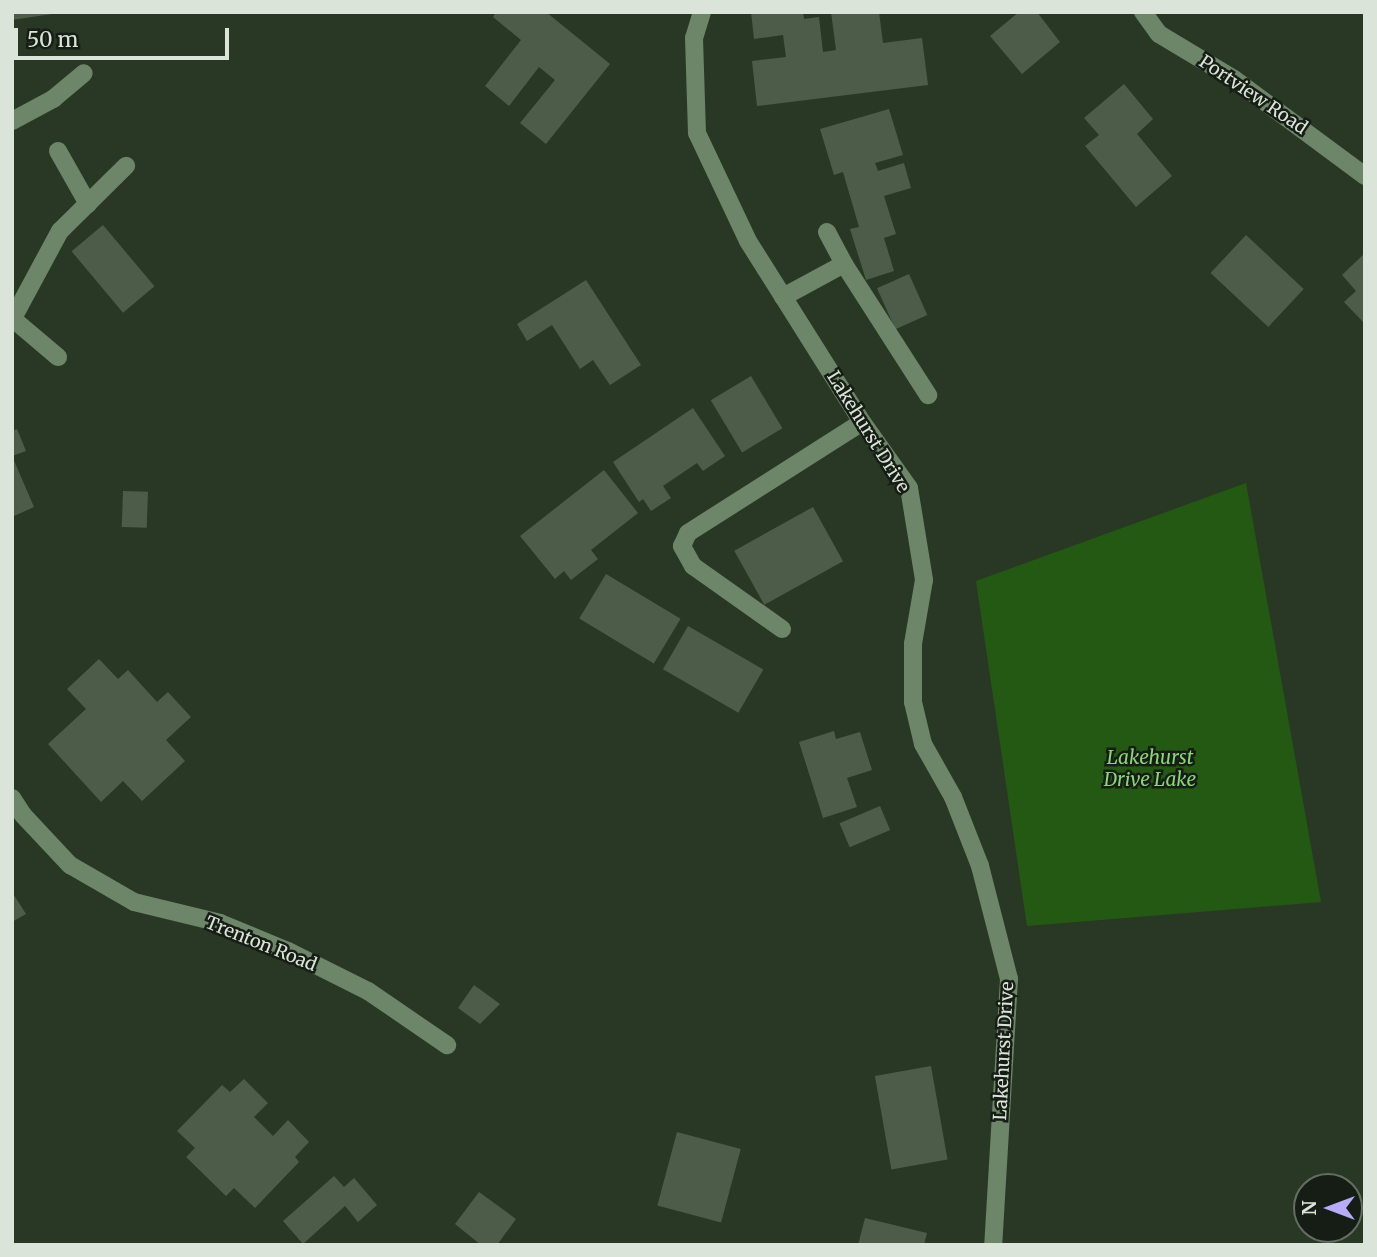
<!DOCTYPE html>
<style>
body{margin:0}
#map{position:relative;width:1377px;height:1257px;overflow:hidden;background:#293825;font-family:Merriweather,serif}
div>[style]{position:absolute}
.water>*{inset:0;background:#245914}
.building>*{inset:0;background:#4d5c49;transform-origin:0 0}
.minor>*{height:18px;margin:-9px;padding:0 9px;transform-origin:9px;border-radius:9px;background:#6d8568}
span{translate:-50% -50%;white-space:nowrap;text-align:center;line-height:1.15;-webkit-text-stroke:5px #161d15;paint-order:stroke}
.street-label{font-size:18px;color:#dbe4d9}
.water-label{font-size:19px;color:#8bd579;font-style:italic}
.frame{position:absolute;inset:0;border:14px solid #dbe4d9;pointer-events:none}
.north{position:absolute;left:1293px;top:1173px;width:70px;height:70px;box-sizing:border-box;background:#161d15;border:2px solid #656d63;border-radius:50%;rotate:270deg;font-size:19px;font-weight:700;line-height:28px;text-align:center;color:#dbe4d9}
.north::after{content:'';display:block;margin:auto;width:24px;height:32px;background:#b6acf8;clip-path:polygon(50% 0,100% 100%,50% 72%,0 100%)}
.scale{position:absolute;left:14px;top:28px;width:215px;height:32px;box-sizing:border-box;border:4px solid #dbe4d9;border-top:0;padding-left:9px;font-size:21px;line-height:24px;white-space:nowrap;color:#dbe4d9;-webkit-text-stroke:5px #161d15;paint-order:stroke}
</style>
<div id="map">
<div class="water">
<div style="clip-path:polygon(1246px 483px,1321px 902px,1027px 926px,976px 581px)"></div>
</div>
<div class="building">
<div style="clip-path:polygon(12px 12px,52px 12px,52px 14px,12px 20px)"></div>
<div style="clip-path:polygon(496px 12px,546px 12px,610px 64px,546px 144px,520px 123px,555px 80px,539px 67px,509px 106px,485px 86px,521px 40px,493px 17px)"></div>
<div style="clip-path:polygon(751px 12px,803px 12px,804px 19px,819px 17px,823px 52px,836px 50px,831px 12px,879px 12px,883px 43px,922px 38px,928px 85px,757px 106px,752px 61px,786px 57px,783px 35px,754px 39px)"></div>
<div style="clip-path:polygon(1019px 12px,1037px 12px,1060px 42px,1022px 74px,990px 36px)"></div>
<div style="clip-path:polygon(1124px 84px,1153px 119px,1137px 134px,1172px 176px,1136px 207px,1085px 146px,1099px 135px,1084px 118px)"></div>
<div style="clip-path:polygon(889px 109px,903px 155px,875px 163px,878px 171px,904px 163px,911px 188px,884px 196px,896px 234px,884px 238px,894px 271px,866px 280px,850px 229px,859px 227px,843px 172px,834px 175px,820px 129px)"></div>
<div style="left:103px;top:225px;width:80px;height:41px;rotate:50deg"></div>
<div style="left:1246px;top:235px;width:79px;height:52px;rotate:43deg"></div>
<div style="clip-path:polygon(1365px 253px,1365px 324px,1344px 302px,1356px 291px,1342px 275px)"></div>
<div style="left:909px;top:274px;width:45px;height:35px;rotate:66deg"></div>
<div style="clip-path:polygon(586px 280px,641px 365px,610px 385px,593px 360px,580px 369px,552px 325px,527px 341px,517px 324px)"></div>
<div style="left:751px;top:376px;width:61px;height:47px;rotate:59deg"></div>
<div style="clip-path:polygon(693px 408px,725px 456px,703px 471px,697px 463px,663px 486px,671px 498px,651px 511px,643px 499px,639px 502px,613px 462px)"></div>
<div style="clip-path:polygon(17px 429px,26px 451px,12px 456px,34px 507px,12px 517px,12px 431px)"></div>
<div style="clip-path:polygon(604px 470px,638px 513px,591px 550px,598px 559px,571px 580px,564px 571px,555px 579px,520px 536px)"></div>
<div style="left:123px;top:491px;width:25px;height:36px;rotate:2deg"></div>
<div style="left:813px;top:507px;width:62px;height:90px;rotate:61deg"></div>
<div style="left:606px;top:574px;width:87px;height:52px;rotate:31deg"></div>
<div style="left:688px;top:626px;width:87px;height:50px;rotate:30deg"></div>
<div style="clip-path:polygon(99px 659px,118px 679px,128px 670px,157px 702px,168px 692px,191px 717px,166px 740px,185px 761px,142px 801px,123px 781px,101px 802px,48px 744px,86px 709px,67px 689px)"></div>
<div style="clip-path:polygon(834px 731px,836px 739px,860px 732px,872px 770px,847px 778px,857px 807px,823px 818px,799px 742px)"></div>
<div style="left:880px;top:806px;width:26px;height:44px;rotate:67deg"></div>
<div style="clip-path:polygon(12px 892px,26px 914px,12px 922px)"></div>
<div style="clip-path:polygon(474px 985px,500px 1004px,480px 1024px,458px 1008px)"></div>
<div style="left:931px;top:1066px;width:95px;height:57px;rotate:80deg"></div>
<div style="clip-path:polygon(244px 1079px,268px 1103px,254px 1117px,273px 1136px,288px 1120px,309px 1142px,295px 1157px,299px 1162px,255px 1208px,234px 1188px,226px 1196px,186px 1157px,195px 1148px,177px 1131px,222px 1085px,230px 1092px)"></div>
<div style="left:677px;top:1132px;width:66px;height:76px;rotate:15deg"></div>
<div style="clip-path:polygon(334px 1176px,344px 1187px,354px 1178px,377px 1205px,358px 1222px,345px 1206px,303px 1244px,283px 1221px)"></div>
<div style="clip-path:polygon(479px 1192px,516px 1219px,497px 1245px,481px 1245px,455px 1224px)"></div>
<div style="clip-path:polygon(865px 1218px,927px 1233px,924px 1245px,858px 1245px)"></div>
</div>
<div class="minor">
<div style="left:702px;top:12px;width:27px;rotate:107deg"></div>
<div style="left:694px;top:38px;width:95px;rotate:88.2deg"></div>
<div style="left:697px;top:133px;width:119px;rotate:64.7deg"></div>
<div style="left:748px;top:241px;width:214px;rotate:57.8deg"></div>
<div style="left:862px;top:422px;width:81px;rotate:54.5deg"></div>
<div style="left:909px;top:488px;width:93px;rotate:80.7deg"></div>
<div style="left:924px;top:580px;width:65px;rotate:99.8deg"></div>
<div style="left:913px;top:644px;width:58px;rotate:90deg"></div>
<div style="left:913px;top:702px;width:43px;rotate:76.6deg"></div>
<div style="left:923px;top:744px;width:61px;rotate:60.5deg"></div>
<div style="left:953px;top:797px;width:74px;rotate:68.6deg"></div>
<div style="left:980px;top:866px;width:117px;rotate:75.6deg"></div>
<div style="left:1009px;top:979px;width:266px;rotate:93.4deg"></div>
<div style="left:1143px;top:12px;width:27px;rotate:54deg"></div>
<div style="left:1159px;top:34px;width:87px;rotate:31deg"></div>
<div style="left:1234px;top:79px;width:163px;rotate:36.5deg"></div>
<div style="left:12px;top:121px;width:47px;rotate:-28.2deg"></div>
<div style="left:53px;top:99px;width:40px;rotate:-40deg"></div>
<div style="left:58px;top:151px;width:61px;rotate:60.5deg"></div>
<div style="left:827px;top:232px;width:36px;rotate:62deg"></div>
<div style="left:844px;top:264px;width:156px;rotate:57.3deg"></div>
<div style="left:783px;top:297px;width:69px;rotate:-28.4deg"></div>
<div style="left:13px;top:319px;width:59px;rotate:40.2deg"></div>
<div style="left:12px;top:320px;width:101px;rotate:-61.7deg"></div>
<div style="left:60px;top:231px;width:93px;rotate:-44.6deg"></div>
<div style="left:782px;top:629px;width:109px;rotate:-144.7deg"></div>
<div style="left:693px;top:566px;width:23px;rotate:-119deg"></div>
<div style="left:682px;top:546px;width:14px;rotate:-65deg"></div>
<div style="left:688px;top:533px;width:206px;rotate:-32.5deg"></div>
<div style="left:12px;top:798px;width:20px;rotate:57deg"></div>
<div style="left:23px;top:815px;width:69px;rotate:46.8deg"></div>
<div style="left:70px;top:865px;width:74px;rotate:30deg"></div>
<div style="left:134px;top:902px;width:89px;rotate:13.7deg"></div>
<div style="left:220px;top:923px;width:74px;rotate:22.4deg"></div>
<div style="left:288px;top:951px;width:89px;rotate:26.6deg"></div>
<div style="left:368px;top:991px;width:96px;rotate:34.4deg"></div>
</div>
<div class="street-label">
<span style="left:1253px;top:95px;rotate:34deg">Portview Road</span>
<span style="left:868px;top:432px;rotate:58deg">Lakehurst Drive</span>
<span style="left:261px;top:944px;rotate:22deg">Trenton Road</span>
<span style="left:1004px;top:1051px;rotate:-87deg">Lakehurst Drive</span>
</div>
<div class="water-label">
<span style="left:1150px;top:769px">Lakehurst<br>Drive Lake</span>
</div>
<div class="frame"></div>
<div class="north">N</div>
<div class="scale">50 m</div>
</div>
